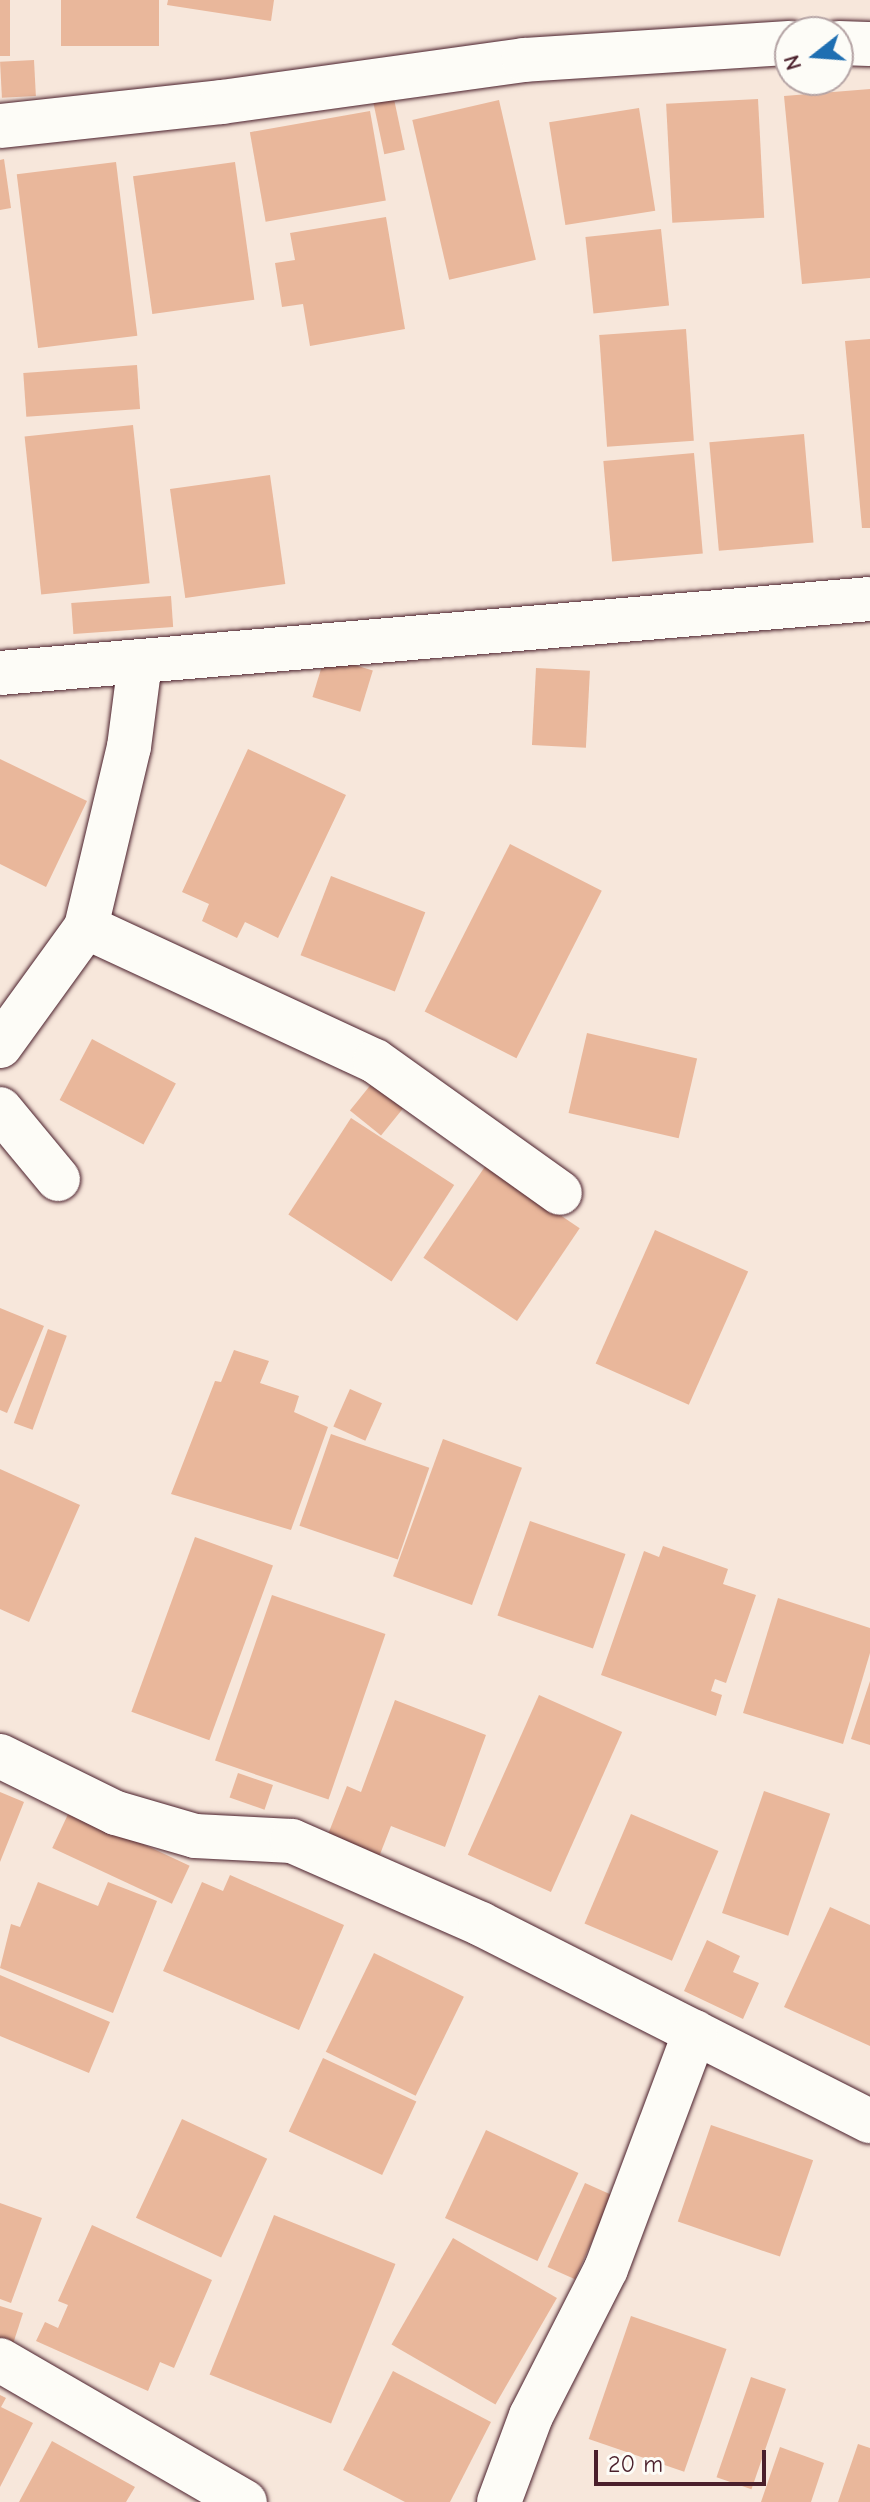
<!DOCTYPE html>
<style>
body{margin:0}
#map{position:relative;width:870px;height:2502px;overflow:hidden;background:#f7e7db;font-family:"Comic Neue",sans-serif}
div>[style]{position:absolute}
.building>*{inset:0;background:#e9b79b;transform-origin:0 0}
.roads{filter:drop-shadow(0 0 2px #4a1f2b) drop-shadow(0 0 2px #4a1f2b)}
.minor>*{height:44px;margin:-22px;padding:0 22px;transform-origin:22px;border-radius:22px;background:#fdfcf7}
span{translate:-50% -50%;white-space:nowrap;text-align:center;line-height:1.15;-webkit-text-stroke:8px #fdfcf7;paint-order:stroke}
.north{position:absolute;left:774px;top:16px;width:80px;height:80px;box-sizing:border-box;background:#fdfcf7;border:2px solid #b5a4a5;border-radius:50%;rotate:253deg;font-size:22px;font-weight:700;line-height:32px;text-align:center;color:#4a1f2b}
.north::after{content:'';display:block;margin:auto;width:28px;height:36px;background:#1f6fb2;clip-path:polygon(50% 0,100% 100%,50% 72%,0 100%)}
.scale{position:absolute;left:594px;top:2450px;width:172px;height:36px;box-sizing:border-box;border:4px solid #4a1f2b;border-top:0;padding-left:10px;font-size:24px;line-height:28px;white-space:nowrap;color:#4a1f2b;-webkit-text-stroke:6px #fdfcf7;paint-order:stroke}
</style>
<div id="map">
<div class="building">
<div style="left:0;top:0;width:10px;height:56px"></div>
<div style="left:61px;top:0;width:98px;height:46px"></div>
<div style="clip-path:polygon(168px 0,274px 0,271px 21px,167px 5px)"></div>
<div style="left:34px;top:60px;width:36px;height:34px;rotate:87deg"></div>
<div style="clip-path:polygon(870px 89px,870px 278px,802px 284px,784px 96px)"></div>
<div style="left:394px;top:99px;width:52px;height:21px;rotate:78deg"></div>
<div style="left:758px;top:99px;width:119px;height:92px;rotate:87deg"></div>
<div style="left:499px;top:100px;width:164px;height:89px;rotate:77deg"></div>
<div style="left:639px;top:108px;width:104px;height:91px;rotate:81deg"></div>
<div style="left:370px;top:111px;width:91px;height:122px;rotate:80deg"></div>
<div style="clip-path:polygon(4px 159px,11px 208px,0 210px,0 160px)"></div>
<div style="left:116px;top:162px;width:175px;height:100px;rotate:83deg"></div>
<div style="left:235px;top:162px;width:139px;height:103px;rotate:82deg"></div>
<div style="clip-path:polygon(386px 217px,405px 329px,310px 346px,303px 304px,282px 307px,275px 263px,295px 260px,290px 233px)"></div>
<div style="left:661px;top:229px;width:77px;height:76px;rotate:84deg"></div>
<div style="left:686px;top:329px;width:112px;height:87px;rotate:86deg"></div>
<div style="clip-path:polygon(870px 339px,870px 528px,862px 528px,845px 341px)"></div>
<div style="left:137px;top:365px;width:44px;height:114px;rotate:86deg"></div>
<div style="left:133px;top:425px;width:159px;height:109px;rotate:84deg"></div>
<div style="left:804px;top:434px;width:109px;height:95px;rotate:85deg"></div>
<div style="left:694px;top:453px;width:101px;height:91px;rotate:85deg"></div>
<div style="left:270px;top:475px;width:110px;height:101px;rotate:82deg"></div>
<div style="left:171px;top:596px;width:31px;height:100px;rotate:86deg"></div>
<div style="left:325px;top:656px;width:50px;height:43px;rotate:17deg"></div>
<div style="left:536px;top:668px;width:54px;height:77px;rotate:3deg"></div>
<div style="clip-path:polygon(248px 749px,346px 795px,278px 938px,245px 922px,237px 938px,202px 921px,209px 904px,182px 892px)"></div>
<div style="clip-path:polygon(0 759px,87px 801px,46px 887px,0 864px)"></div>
<div style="left:510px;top:844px;width:103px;height:188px;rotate:27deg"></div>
<div style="left:331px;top:876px;width:101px;height:85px;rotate:21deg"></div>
<div style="left:587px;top:1033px;width:113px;height:82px;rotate:13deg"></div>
<div style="left:92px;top:1039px;width:95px;height:69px;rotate:28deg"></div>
<div style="left:377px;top:1077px;width:40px;height:43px;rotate:39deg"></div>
<div style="left:351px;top:1118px;width:123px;height:115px;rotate:33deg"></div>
<div style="left:486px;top:1165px;width:113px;height:112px;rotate:34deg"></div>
<div style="left:655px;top:1230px;width:102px;height:146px;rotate:24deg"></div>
<div style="clip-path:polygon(0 1308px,44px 1326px,7px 1413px,0 1410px)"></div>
<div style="left:48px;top:1329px;width:20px;height:100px;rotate:20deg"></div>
<div style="clip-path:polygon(234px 1350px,269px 1361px,260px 1383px,299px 1396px,294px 1412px,328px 1427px,291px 1530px,171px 1494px,215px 1381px,221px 1382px)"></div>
<div style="left:350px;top:1389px;width:35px;height:41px;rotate:24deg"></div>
<div style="left:331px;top:1434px;width:104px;height:97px;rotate:19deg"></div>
<div style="left:443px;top:1439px;width:84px;height:146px;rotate:20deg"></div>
<div style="clip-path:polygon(0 1469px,80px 1505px,29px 1622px,0 1609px)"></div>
<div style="left:530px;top:1521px;width:101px;height:100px;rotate:19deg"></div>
<div style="left:195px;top:1537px;width:83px;height:186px;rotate:20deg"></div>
<div style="clip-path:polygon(663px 1546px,728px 1569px,723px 1584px,756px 1595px,726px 1683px,715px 1679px,711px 1691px,722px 1695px,716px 1716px,601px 1675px,644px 1551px,659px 1557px)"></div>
<div style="left:272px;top:1595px;width:120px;height:175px;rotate:19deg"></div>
<div style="clip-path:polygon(778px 1598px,870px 1628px,870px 1653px,843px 1744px,743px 1713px)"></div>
<div style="clip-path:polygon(870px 1681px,870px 1745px,851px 1739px)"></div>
<div style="left:539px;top:1695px;width:91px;height:175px;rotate:24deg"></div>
<div style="clip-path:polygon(395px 1700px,486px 1735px,445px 1847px,391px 1826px,377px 1862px,325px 1842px,347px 1786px,361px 1792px)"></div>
<div style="left:238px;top:1773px;width:37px;height:26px;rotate:19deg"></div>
<div style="left:764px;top:1791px;width:70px;height:129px;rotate:19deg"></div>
<div style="clip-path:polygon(0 1792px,24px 1802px,0 1862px)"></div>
<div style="left:70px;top:1810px;width:132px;height:42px;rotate:25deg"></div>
<div style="left:631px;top:1814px;width:95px;height:119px;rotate:23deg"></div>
<div style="clip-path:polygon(230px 1875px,344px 1925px,299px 2030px,163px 1971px,202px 1882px,223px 1891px)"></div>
<div style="clip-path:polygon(38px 1882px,98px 1906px,108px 1882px,157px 1901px,113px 2013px,0 1968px,11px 1924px,20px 1927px)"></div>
<div style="clip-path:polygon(830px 1907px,870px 1925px,870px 2046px,784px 2007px)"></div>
<div style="clip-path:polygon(707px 1940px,740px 1956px,733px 1972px,759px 1983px,743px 2019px,684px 1991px)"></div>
<div style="left:374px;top:1953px;width:100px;height:110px;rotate:26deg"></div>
<div style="clip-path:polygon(0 1975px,110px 2022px,89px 2073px,0 2036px)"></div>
<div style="left:323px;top:2058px;width:103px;height:81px;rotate:25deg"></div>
<div style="left:182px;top:2119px;width:94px;height:109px;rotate:25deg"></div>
<div style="left:711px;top:2125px;width:108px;height:102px;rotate:19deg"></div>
<div style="left:486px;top:2130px;width:102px;height:97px;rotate:25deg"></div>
<div style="left:585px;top:2183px;width:30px;height:92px;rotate:24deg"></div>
<div style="clip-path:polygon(0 2203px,42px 2218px,11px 2303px,0 2299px)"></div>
<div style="left:274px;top:2215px;width:131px;height:172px;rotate:22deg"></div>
<div style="clip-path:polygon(92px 2225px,212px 2280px,174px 2368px,160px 2362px,148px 2391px,36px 2341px,45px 2322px,58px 2328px,68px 2305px,58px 2301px)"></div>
<div style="left:453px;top:2238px;width:120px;height:123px;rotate:30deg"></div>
<div style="clip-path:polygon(0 2306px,23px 2313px,13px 2344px,0 2339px)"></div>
<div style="left:631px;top:2316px;width:101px;height:130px;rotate:19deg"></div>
<div style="clip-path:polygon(393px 2371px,491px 2422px,450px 2502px,405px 2502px,343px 2470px)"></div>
<div style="left:751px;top:2377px;width:37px;height:106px;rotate:19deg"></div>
<div style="clip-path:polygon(0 2395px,6px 2398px,1px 2407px,33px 2423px,0 2487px)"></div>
<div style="clip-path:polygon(52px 2441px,135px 2487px,126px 2502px,19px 2502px)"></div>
<div style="clip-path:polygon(858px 2444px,870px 2448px,870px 2502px,838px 2502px)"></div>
<div style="clip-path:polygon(780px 2447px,824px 2463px,811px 2502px,761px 2502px)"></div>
</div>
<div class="roads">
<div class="minor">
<div style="left:838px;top:43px;width:32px;rotate:2deg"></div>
<div style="left:0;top:126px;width:223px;rotate:-6.2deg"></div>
<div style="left:222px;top:102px;width:305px;rotate:-7.9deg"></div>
<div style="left:524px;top:60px;width:267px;rotate:-3.7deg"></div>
<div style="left:0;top:673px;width:873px;rotate:-4.86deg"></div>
<div style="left:86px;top:927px;width:319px;rotate:24.9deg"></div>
<div style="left:375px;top:1061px;width:227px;rotate:35.5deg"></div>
<div style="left:0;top:1046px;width:147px;rotate:-54.1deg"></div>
<div style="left:86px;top:927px;width:185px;rotate:-76.6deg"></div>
<div style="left:129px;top:747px;width:86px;rotate:-82.6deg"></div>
<div style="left:0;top:1109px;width:91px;rotate:50.4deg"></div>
<div style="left:0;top:1756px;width:129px;rotate:26.2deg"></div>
<div style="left:116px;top:1813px;width:82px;rotate:16.2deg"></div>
<div style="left:195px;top:1836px;width:97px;rotate:3deg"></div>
<div style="left:292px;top:1841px;width:206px;rotate:23.7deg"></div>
<div style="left:481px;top:1924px;width:436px;rotate:26.9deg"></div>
<div style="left:0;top:2360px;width:283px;rotate:30.1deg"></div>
<div style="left:499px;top:2502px;width:92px;rotate:-69.6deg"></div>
<div style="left:531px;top:2416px;width:165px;rotate:-63deg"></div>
<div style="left:606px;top:2269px;width:253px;rotate:-69.4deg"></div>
</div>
</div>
<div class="north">N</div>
<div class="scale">20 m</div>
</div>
